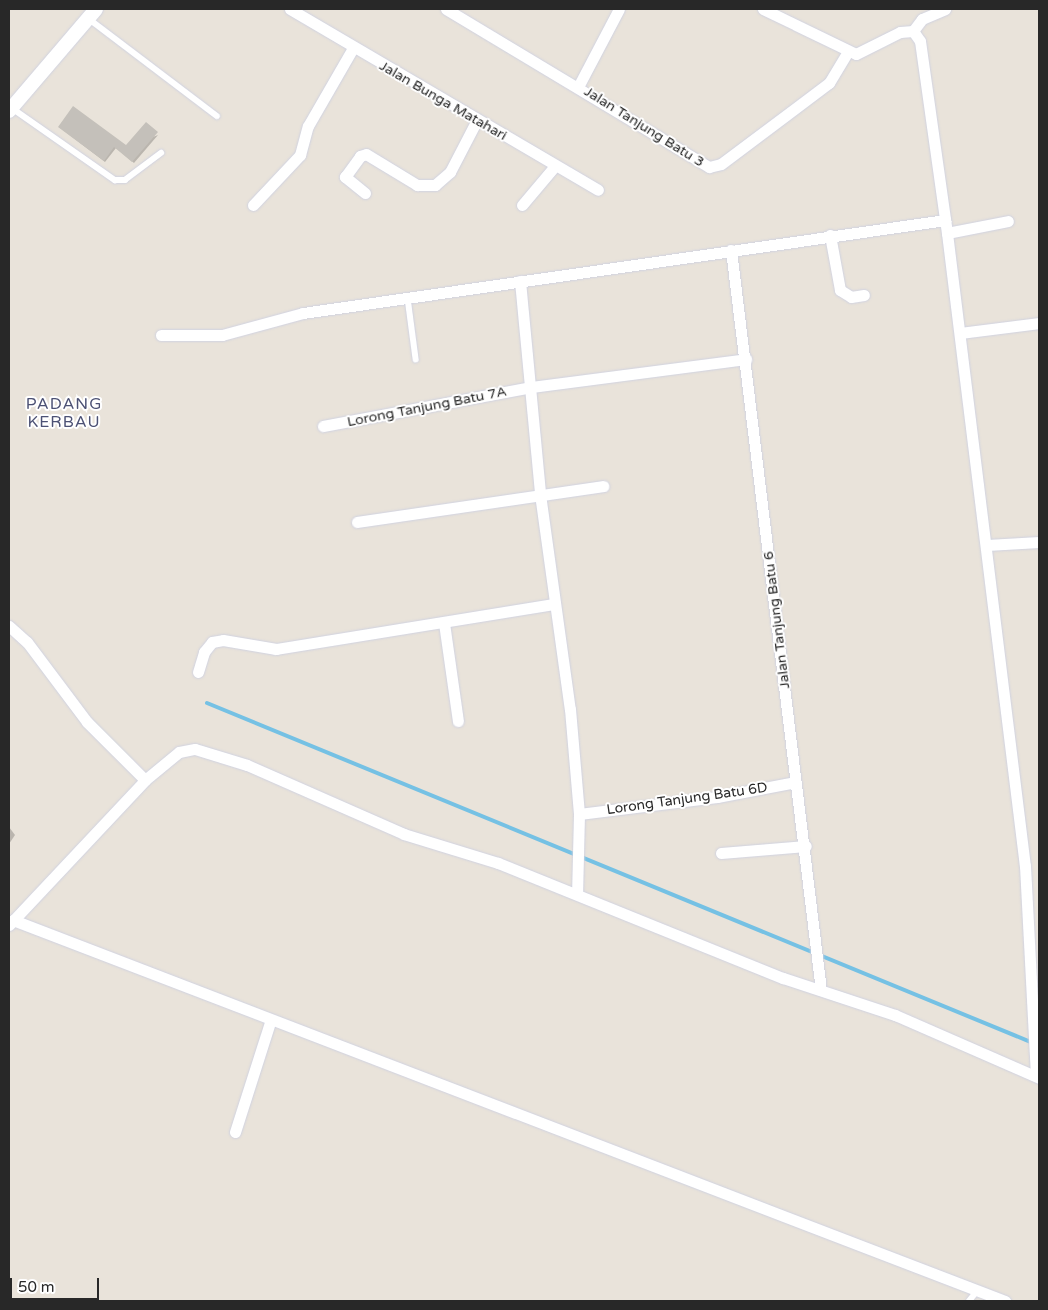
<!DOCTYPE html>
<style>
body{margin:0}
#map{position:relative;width:1048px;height:1310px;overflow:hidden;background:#e9e3da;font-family:"Varela Round",sans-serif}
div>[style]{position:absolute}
.shadow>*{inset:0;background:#0003}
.stream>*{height:4px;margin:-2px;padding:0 2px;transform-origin:2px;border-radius:2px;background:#75c1e4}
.building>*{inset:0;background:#c4c0ba}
.roads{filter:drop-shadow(0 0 1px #d0d2e0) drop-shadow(0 0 1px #d0d2e0)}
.service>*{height:5.5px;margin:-2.75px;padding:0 2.75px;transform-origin:2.75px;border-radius:2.75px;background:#fff}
.minor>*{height:11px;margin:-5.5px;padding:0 5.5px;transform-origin:5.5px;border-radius:5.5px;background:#fff}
.tertiary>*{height:14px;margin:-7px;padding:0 7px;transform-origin:7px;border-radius:7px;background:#fff}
span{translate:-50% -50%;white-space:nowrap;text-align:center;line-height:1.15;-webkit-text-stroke:4px #fff;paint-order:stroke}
.street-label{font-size:14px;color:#282828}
.quarter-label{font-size:16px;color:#4c5174;letter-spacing:1px}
.frame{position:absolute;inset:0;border:10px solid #282828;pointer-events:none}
.scale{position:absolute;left:10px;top:1278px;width:89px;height:22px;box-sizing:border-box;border:2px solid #282828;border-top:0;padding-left:6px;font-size:15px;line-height:18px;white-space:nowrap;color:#282828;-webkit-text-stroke:4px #fff;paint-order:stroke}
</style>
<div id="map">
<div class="shadow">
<div style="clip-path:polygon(59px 127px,127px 147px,158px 135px,134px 163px,116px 148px,105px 162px)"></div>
<div style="clip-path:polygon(9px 827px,15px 835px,9px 844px)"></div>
</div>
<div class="stream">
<div style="left:207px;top:703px;width:893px;rotate:22.37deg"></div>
</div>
<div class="building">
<div style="clip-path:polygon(73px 106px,126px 145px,146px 122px,158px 132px,132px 162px,114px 147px,104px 161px,58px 127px)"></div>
</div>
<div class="roads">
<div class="service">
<div style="left:88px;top:18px;width:162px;rotate:37.2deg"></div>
<div style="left:12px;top:108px;width:126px;rotate:35deg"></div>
<div style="left:115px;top:180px;width:10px"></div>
<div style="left:125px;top:180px;width:45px;rotate:-36.9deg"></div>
<div style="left:408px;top:298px;width:62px;rotate:82.5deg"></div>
<div style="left:969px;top:1301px;width:13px;rotate:-51deg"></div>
</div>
<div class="minor">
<div style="left:290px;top:9px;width:357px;rotate:30.4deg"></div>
<div style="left:446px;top:9px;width:307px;rotate:31deg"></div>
<div style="left:709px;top:167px;width:12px;rotate:-14deg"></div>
<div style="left:721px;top:164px;width:135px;rotate:-36.9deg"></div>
<div style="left:829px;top:83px;width:35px;rotate:-59deg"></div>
<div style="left:763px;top:9px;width:103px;rotate:25.8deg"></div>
<div style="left:856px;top:54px;width:49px;rotate:-26.6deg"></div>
<div style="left:900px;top:32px;width:13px;rotate:-4deg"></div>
<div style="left:913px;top:31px;width:12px;rotate:55deg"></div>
<div style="left:920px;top:41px;width:194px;rotate:82deg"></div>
<div style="left:947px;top:233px;width:638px;rotate:82.98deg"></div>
<div style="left:1025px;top:866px;width:210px;rotate:87deg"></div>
<div style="left:913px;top:31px;width:15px;rotate:-53deg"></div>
<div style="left:922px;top:19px;width:25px;rotate:-23deg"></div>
<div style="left:578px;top:87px;width:88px;rotate:-62.3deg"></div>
<div style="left:365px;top:193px;width:26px;rotate:-141deg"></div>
<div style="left:345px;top:177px;width:26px;rotate:-54deg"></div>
<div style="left:360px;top:156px;width:6px;rotate:-18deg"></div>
<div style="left:366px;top:154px;width:60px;rotate:31.3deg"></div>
<div style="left:417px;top:185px;width:18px"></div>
<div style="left:435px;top:185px;width:20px;rotate:-41deg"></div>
<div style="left:450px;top:172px;width:59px;rotate:-62.6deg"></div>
<div style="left:253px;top:205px;width:69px;rotate:-46.8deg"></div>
<div style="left:300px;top:155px;width:30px;rotate:-75deg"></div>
<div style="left:308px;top:126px;width:90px;rotate:-60deg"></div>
<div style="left:522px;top:205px;width:51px;rotate:-49.8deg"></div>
<div style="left:947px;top:233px;width:62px;rotate:-11.1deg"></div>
<div style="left:830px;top:235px;width:56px;rotate:79.7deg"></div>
<div style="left:840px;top:290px;width:13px;rotate:32deg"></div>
<div style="left:851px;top:297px;width:13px;rotate:-9deg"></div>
<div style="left:731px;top:250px;width:745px;rotate:83.07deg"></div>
<div style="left:520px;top:281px;width:214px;rotate:84.6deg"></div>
<div style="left:540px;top:494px;width:217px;rotate:82.1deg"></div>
<div style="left:570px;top:709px;width:105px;rotate:85.1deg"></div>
<div style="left:579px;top:814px;width:80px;rotate:91.4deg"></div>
<div style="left:960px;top:333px;width:80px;rotate:-7.2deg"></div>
<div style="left:161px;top:335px;width:61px"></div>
<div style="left:222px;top:335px;width:84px;rotate:-15.2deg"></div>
<div style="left:303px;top:313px;width:649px;rotate:-8.24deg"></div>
<div style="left:323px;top:426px;width:212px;rotate:-10.6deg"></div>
<div style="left:531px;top:387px;width:217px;rotate:-7.4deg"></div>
<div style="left:357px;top:522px;width:249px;rotate:-8.3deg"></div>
<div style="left:987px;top:545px;width:52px;rotate:-3.3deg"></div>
<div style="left:444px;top:623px;width:99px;rotate:81.9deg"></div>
<div style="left:9px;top:626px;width:24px;rotate:42deg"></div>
<div style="left:27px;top:642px;width:100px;rotate:53.1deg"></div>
<div style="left:87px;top:722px;width:82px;rotate:45deg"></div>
<div style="left:198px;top:672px;width:21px;rotate:-73deg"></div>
<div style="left:204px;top:652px;width:13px;rotate:-51deg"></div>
<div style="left:212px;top:642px;width:11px;rotate:-10deg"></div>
<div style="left:223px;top:640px;width:54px;rotate:9.6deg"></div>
<div style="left:276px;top:649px;width:282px;rotate:-9.2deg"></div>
<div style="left:579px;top:814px;width:139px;rotate:-7deg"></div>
<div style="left:717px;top:797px;width:80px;rotate:-10.8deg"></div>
<div style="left:721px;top:853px;width:85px;rotate:-4.7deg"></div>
<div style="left:13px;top:920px;width:1063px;rotate:21.01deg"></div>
<div style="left:9px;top:925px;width:199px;rotate:-46.8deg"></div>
<div style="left:145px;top:780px;width:44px;rotate:-39.5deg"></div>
<div style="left:179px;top:752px;width:16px;rotate:-11deg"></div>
<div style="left:195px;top:749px;width:54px;rotate:17.1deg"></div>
<div style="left:247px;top:765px;width:171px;rotate:23.7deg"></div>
<div style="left:404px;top:834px;width:98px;rotate:17.1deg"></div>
<div style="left:498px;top:863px;width:307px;rotate:22deg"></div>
<div style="left:783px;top:978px;width:118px;rotate:18.3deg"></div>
<div style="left:895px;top:1015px;width:157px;rotate:23.6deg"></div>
<div style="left:235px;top:1132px;width:115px;rotate:-72.3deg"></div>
</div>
<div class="tertiary">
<div style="left:9px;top:111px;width:134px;rotate:-49.5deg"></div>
</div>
</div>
<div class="street-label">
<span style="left:443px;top:101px;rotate:30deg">Jalan Bunga Matahari</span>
<span style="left:644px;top:127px;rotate:32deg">Jalan Tanjung Batu 3</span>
<span style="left:427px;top:407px;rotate:-11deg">Lorong Tanjung Batu 7A</span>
<span style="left:777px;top:620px;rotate:-97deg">Jalan Tanjung Batu 6</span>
<span style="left:687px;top:799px;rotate:-8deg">Lorong Tanjung Batu 6D</span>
</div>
<div class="quarter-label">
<span style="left:64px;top:413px">PADANG<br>KERBAU</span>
</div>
<div class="frame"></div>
<div class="scale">50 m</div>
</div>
